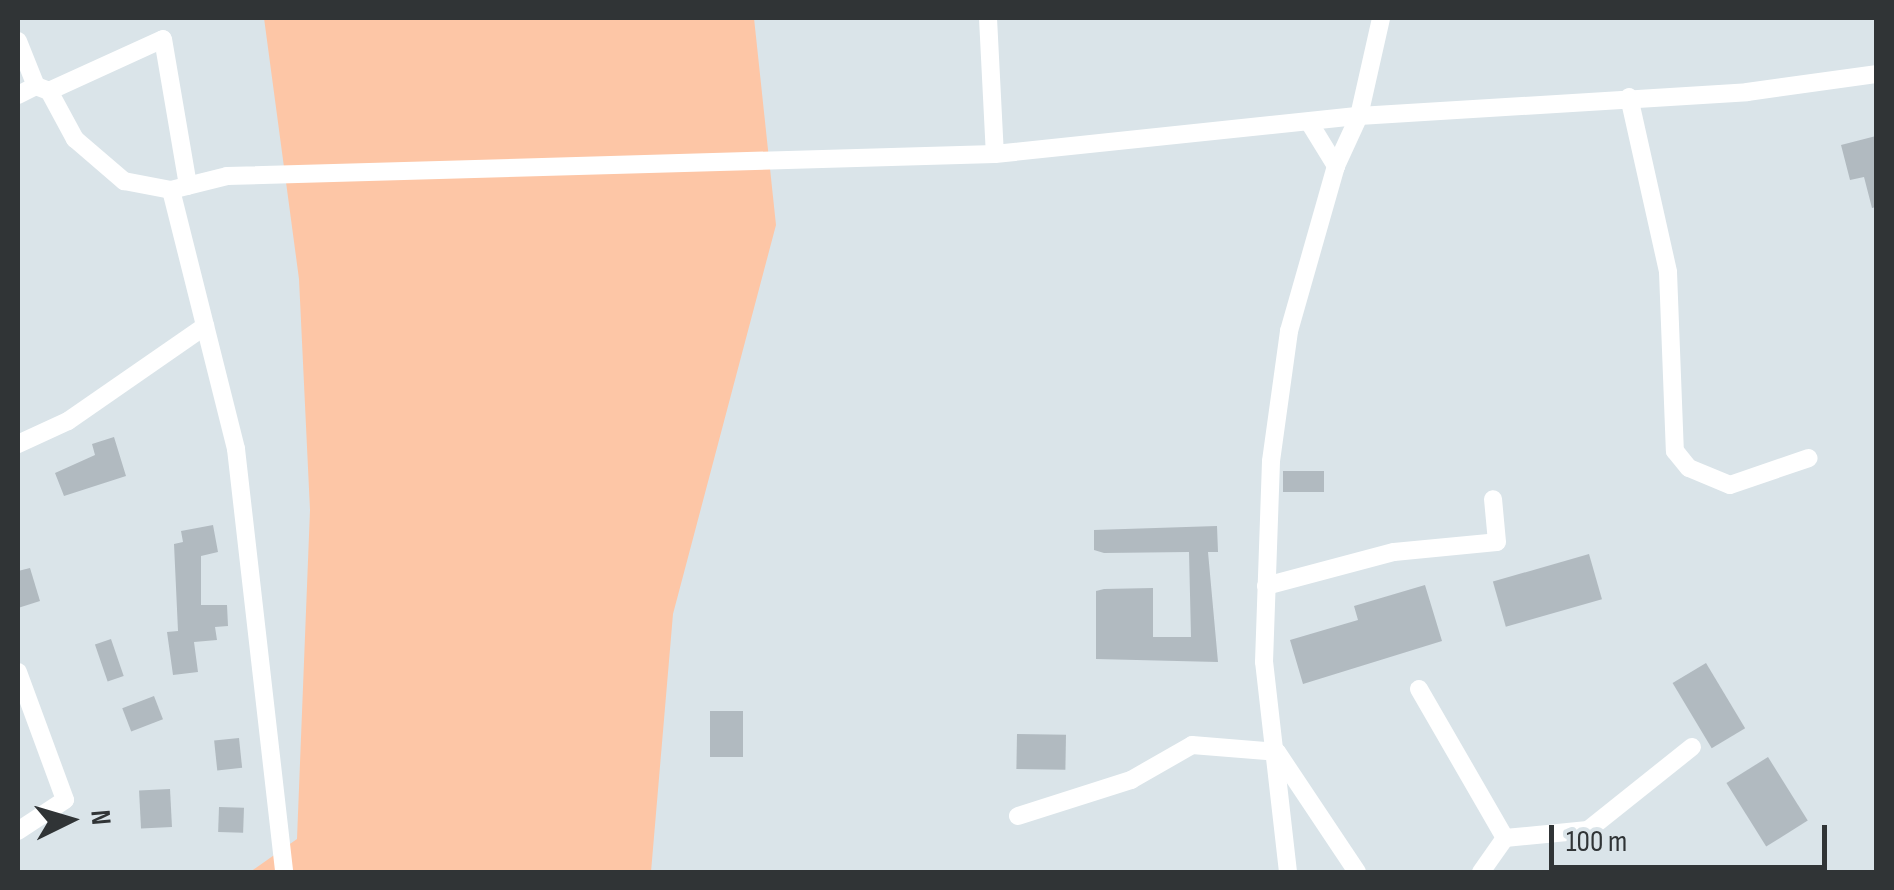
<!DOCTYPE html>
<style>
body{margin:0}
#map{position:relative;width:1894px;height:890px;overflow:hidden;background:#dae4e9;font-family:"Sofia Sans Condensed",sans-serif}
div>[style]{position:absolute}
.green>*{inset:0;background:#fdc6a6}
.building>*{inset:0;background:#b1bac0;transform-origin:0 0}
.minor>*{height:18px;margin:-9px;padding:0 9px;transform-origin:9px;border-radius:9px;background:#fff}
span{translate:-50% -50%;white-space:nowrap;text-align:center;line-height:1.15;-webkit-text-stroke:9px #dae4e9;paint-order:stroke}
.frame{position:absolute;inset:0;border:20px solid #303436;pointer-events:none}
.north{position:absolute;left:20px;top:770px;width:100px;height:100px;-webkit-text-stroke:8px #dae4e9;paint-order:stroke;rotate:85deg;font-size:28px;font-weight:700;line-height:40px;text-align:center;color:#303436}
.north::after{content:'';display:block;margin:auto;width:35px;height:45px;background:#303436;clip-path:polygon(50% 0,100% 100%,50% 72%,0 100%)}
.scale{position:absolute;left:1549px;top:825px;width:278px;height:45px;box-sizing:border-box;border:5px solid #303436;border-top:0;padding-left:12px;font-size:30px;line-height:35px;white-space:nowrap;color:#303436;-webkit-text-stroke:8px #dae4e9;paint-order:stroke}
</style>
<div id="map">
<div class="green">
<div style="clip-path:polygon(264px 18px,754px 18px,776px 225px,673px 614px,651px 872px,250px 872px,297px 839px,310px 510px,299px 279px)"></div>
</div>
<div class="building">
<div style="clip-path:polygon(1876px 136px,1876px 207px,1872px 208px,1864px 177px,1850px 180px,1841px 145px)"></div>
<div style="clip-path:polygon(114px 437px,126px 476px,64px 496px,55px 473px,95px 455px,92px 444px)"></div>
<div style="left:1283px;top:471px;width:41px;height:21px"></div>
<div style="clip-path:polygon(213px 525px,218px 552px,201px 556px,201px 605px,227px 605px,228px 626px,215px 627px,217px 640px,194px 642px,198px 672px,173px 675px,167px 632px,178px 631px,174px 544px,183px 542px,181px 531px)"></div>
<div style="clip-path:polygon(1217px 526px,1218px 552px,1208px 552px,1218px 662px,1096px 659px,1096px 591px,1104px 589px,1153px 588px,1153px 637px,1191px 637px,1189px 552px,1104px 553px,1094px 550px,1094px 530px)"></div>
<div style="left:1589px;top:554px;width:47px;height:100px;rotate:74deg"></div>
<div style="clip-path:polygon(30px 568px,40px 601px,18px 608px,18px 571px)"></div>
<div style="clip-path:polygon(1425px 585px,1442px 641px,1303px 684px,1290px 640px,1358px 620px,1354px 606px)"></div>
<div style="left:111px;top:639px;width:39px;height:17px;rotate:71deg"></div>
<div style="left:1706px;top:663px;width:76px;height:39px;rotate:59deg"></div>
<div style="left:154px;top:696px;width:25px;height:34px;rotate:69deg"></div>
<div style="left:710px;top:711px;width:33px;height:46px"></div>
<div style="left:1017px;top:734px;width:49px;height:35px;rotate:1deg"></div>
<div style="left:239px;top:738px;width:30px;height:25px;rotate:84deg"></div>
<div style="left:1768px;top:757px;width:75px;height:49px;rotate:58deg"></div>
<div style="left:170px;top:789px;width:38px;height:31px;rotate:87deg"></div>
<div style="left:219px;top:807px;width:25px;height:25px;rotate:2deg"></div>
</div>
<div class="minor">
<div style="left:988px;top:18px;width:136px;rotate:87.1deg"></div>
<div style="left:18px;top:41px;width:48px;rotate:68.2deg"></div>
<div style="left:36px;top:86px;width:14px;rotate:21deg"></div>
<div style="left:49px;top:91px;width:55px;rotate:61.6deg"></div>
<div style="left:75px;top:139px;width:65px;rotate:40.6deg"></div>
<div style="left:124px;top:181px;width:48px;rotate:10.8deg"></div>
<div style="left:171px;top:190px;width:267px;rotate:75.9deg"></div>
<div style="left:236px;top:449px;width:426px;rotate:83.5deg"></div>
<div style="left:49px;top:91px;width:125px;rotate:-24.5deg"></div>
<div style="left:163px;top:39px;width:149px;rotate:80.3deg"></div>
<div style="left:18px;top:95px;width:20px;rotate:-27deg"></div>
<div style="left:1629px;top:97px;width:179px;rotate:77.4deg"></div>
<div style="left:1668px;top:272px;width:179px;rotate:87.8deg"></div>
<div style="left:1675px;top:451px;width:22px;rotate:51deg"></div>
<div style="left:1689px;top:468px;width:44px;rotate:22.5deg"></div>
<div style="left:1730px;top:485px;width:83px;rotate:-18.9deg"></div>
<div style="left:1309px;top:122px;width:52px;rotate:58.5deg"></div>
<div style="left:171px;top:190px;width:58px;rotate:-14deg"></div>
<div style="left:227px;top:176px;width:768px;rotate:-1.64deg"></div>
<div style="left:995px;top:154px;width:366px;rotate:-6deg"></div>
<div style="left:1359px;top:116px;width:389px;rotate:-3.5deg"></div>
<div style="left:1747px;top:92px;width:130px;rotate:-7.9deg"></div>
<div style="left:18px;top:444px;width:55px;rotate:-24.7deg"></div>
<div style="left:68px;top:421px;width:167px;rotate:-34.7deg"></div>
<div style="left:1266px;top:586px;width:132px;rotate:-14.9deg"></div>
<div style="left:1394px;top:552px;width:103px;rotate:-5.5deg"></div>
<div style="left:1497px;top:542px;width:43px;rotate:-95.3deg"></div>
<div style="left:18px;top:672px;width:136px;rotate:69.8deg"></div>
<div style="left:65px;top:800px;width:56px;rotate:146.6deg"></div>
<div style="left:1419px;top:689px;width:172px;rotate:60deg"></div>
<div style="left:1505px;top:838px;width:42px;rotate:125.2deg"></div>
<div style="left:1018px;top:816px;width:119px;rotate:-17.7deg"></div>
<div style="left:1131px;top:780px;width:70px;rotate:-29.8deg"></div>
<div style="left:1192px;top:745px;width:85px;rotate:4.7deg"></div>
<div style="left:1277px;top:752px;width:144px;rotate:56.3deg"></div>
<div style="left:1505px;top:838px;width:83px;rotate:-5.5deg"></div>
<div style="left:1588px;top:830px;width:133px;rotate:-38.6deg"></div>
<div style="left:1288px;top:872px;width:211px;rotate:-96.5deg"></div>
<div style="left:1264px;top:662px;width:201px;rotate:-88deg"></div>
<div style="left:1271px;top:461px;width:131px;rotate:-82.1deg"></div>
<div style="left:1289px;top:331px;width:172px;rotate:-74.1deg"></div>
<div style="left:1336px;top:166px;width:55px;rotate:-65.3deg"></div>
<div style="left:1359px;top:116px;width:100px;rotate:-77.3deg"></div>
</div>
<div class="frame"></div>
<div class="north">N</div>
<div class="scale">100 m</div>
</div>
